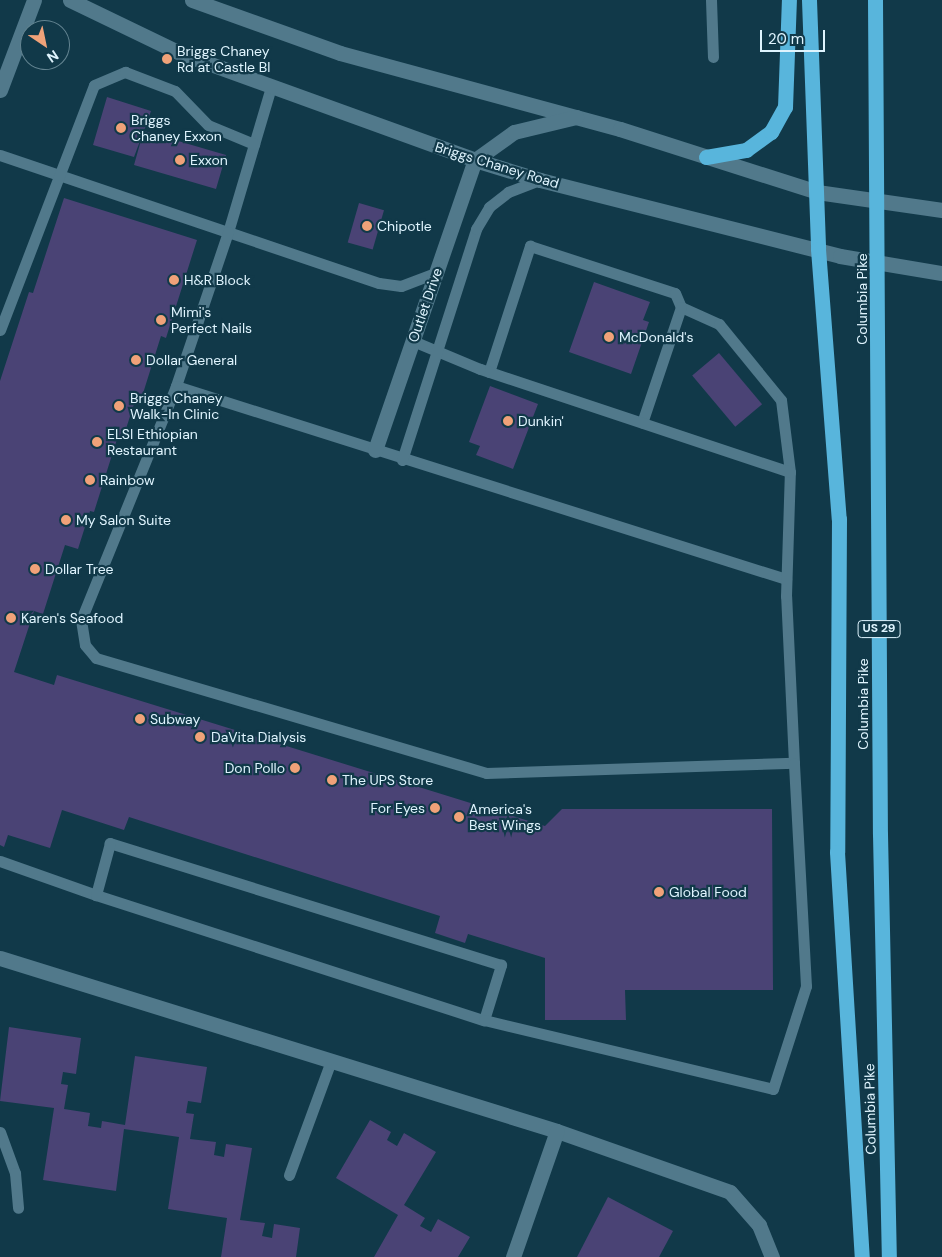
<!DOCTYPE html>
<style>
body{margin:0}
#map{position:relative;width:942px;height:1257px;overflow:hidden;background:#113949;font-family:"DM Sans",sans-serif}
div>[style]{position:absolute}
.building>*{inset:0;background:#4a4375;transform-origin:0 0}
.lane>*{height:11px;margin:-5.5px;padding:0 5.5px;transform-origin:5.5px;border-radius:5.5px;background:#51798b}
.street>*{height:15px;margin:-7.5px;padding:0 7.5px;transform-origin:7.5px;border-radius:7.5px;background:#51798b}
.secondary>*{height:15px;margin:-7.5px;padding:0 7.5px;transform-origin:7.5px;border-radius:7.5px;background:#51798b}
.highway>*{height:15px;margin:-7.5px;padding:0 7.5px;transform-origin:7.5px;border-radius:7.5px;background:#58b5dc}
.dots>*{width:14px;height:14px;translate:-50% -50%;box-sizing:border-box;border:2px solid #113949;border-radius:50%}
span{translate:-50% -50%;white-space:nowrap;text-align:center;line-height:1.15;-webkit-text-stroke:4.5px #113949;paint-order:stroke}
.shield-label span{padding:1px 4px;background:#113949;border:1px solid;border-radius:4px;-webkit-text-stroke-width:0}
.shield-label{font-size:12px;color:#dff4fe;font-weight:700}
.poi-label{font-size:14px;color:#dff4fe}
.left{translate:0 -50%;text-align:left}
.right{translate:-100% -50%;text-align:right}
.street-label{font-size:14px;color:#dff4fe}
.north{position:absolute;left:20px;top:20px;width:50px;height:50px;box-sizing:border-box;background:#113949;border:1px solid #638491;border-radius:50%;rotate:146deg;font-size:14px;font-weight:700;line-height:20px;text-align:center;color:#dff4fe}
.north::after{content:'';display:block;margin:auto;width:18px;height:22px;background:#f0a279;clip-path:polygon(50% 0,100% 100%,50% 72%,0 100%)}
.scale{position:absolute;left:760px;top:30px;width:65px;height:22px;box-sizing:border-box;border:2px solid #dff4fe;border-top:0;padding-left:6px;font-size:15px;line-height:18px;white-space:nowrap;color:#dff4fe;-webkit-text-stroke:4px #113949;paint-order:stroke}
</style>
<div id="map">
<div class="building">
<div style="clip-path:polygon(107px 97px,151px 111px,144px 131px,226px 155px,216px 189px,134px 165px,143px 133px,134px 157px,93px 145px)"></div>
<div style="clip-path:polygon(64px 198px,197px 240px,166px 338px,161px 336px,140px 403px,135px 401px,123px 438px,118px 436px,94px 512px,90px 511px,78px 549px,65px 545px,43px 614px,34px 611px,14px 672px,54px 685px,57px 675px,545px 826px,562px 809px,772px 809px,773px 990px,625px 990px,626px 1020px,545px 1020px,545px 958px,468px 934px,465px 943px,435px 933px,440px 916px,129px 817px,124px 830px,62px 810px,50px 848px,8px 835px,4px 847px,0 845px,0 381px,29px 292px,33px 293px)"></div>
<div style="left:359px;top:203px;width:26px;height:41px;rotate:16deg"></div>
<div style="clip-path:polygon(594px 282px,650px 302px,643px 320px,649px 322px,631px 374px,569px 352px)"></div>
<div style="left:719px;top:353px;width:67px;height:35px;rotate:50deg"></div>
<div style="clip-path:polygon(490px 386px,538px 404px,513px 469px,476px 455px,480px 446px,469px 442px)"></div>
<div style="clip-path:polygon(9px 1027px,81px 1038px,76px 1074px,63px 1072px,61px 1084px,68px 1085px,64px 1109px,90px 1113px,88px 1126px,101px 1128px,102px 1121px,125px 1125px,135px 1056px,207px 1067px,201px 1103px,188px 1101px,186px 1113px,194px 1114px,190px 1139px,216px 1142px,214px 1155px,224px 1157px,226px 1144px,252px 1148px,240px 1220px,265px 1223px,262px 1236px,272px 1238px,274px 1224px,300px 1228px,296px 1257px,221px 1257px,227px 1218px,168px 1209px,179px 1137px,124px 1129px,116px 1191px,43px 1180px,54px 1108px,0 1101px)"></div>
<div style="clip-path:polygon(370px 1120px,391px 1132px,387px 1140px,397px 1146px,404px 1133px,436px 1152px,404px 1205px,425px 1218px,420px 1226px,431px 1232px,438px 1219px,470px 1237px,458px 1257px,374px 1257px,398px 1215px,336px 1178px)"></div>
<div style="clip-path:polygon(608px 1197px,673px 1231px,659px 1257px,577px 1257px)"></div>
</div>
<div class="lane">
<div style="left:711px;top:0;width:57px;rotate:88deg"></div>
<div style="left:271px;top:87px;width:151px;rotate:106.5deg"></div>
<div style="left:228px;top:232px;width:159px;rotate:18.7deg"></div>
<div style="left:379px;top:283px;width:22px;rotate:8deg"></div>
<div style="left:401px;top:286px;width:39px;rotate:-21deg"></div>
<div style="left:0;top:155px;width:241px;rotate:18.7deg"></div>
<div style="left:228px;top:232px;width:163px;rotate:108.7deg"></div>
<div style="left:176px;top:386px;width:640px;rotate:17.56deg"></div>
<div style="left:681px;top:307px;width:42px;rotate:24.1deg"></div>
<div style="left:719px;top:324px;width:98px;rotate:50.8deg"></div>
<div style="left:781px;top:400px;width:73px;rotate:82.9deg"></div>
<div style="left:0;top:330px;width:262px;rotate:-69deg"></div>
<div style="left:94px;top:85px;width:34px;rotate:-23deg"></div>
<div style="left:125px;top:72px;width:53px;rotate:20.8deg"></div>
<div style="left:175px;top:91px;width:47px;rotate:45.9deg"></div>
<div style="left:208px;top:125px;width:50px;rotate:22.4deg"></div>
<div style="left:489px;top:372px;width:133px;rotate:-72deg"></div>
<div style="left:530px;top:246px;width:152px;rotate:18deg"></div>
<div style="left:675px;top:293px;width:15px;rotate:67deg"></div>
<div style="left:681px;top:307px;width:122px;rotate:108.6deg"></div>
<div style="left:176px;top:386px;width:253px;rotate:112.1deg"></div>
<div style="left:81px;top:620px;width:25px;rotate:81deg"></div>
<div style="left:85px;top:645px;width:17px;rotate:50deg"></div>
<div style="left:96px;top:658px;width:407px;rotate:16.4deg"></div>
<div style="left:486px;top:773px;width:308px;rotate:-1.9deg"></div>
<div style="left:794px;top:763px;width:167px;rotate:-92.7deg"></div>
<div style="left:786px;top:596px;width:124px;rotate:-88.2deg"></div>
<div style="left:790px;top:472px;width:327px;rotate:-161.6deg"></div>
<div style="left:480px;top:369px;width:73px;rotate:-157.3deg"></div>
<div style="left:402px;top:460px;width:243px;rotate:-72.2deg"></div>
<div style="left:476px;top:229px;width:26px;rotate:-59deg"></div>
<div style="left:489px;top:207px;width:24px;rotate:-38deg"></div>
<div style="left:508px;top:192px;width:34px;rotate:-21deg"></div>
<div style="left:0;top:861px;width:102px;rotate:19.5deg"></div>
<div style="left:96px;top:895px;width:408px;rotate:17.9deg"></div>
<div style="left:484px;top:1020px;width:58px;rotate:-72.8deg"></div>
<div style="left:501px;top:965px;width:410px;rotate:-162.7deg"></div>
<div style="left:110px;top:843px;width:54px;rotate:105.1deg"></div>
<div style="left:484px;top:1020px;width:297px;rotate:13.4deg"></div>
<div style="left:773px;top:1089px;width:108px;rotate:-72.2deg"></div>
<div style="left:806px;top:986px;width:223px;rotate:-93.1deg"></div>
<div style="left:0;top:1132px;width:44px;rotate:69.9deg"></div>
<div style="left:15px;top:1173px;width:35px;rotate:85deg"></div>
<div style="left:289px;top:1175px;width:121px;rotate:-69.8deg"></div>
</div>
<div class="street">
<div style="left:0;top:90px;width:96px;rotate:-69.3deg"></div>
<div style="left:375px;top:450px;width:307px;rotate:-71deg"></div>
<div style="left:0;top:958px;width:583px;rotate:17.25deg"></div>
<div style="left:557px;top:1131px;width:183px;rotate:19.4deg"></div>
<div style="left:730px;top:1192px;width:44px;rotate:48.7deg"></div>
<div style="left:759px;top:1225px;width:35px;rotate:68deg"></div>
<div style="left:513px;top:1257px;width:133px;rotate:-70.8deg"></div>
</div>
<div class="secondary">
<div style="left:70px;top:0;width:122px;rotate:25.7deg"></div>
<div style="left:180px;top:53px;width:314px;rotate:19.9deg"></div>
<div style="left:475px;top:160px;width:68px;rotate:17.1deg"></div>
<div style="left:540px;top:180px;width:309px;rotate:14.2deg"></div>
<div style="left:840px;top:256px;width:103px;rotate:9.5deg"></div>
<div style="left:192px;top:0;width:157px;rotate:19.7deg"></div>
<div style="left:340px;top:53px;width:290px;rotate:15.2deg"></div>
<div style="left:620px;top:129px;width:207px;rotate:17.7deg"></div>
<div style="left:817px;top:192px;width:126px;rotate:8.2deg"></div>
<div style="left:475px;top:160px;width:48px;rotate:-35.7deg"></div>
<div style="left:514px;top:132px;width:64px;rotate:-13.6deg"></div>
</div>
<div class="highway">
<div style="left:809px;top:0;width:249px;rotate:87.9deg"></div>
<div style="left:818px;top:249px;width:271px;rotate:85.6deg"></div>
<div style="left:839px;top:519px;width:333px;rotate:90.3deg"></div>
<div style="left:837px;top:852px;width:406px;rotate:86.5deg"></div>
<div style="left:875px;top:0;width:834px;rotate:89.66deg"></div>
<div style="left:880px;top:834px;width:423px;rotate:88.8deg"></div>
<div style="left:706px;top:157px;width:41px;rotate:-9.9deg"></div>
<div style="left:746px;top:150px;width:31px;rotate:-36deg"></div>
<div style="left:771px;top:132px;width:29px;rotate:-61deg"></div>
<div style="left:785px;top:107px;width:107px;rotate:-87.9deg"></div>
</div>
<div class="dots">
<div style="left:167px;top:59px;background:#f0a279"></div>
<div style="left:121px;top:128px;background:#f0a279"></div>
<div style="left:180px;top:160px;background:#f0a279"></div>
<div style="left:367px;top:226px;background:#f0a279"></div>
<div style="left:174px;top:280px;background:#f0a279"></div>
<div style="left:161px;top:320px;background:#f0a279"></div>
<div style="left:609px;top:337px;background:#f0a279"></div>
<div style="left:136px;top:360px;background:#f0a279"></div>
<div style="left:119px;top:406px;background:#f0a279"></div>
<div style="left:508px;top:421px;background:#f0a279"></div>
<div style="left:97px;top:442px;background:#f0a279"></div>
<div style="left:90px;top:480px;background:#f0a279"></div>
<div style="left:66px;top:520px;background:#f0a279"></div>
<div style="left:35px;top:569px;background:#f0a279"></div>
<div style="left:11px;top:618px;background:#f0a279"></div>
<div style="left:140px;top:719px;background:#f0a279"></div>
<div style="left:200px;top:737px;background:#f0a279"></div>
<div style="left:295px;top:768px;background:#f0a279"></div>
<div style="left:332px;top:780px;background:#f0a279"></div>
<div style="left:435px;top:808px;background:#f0a279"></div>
<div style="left:459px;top:817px;background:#f0a279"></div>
<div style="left:659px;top:892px;background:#f0a279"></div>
</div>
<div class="shield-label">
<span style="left:879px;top:629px">US 29</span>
</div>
<div class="poi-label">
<span class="left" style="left:177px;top:59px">Briggs Chaney<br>Rd at Castle Bl</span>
<span class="left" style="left:131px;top:128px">Briggs<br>Chaney Exxon</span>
<span class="left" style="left:190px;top:160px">Exxon</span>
<span class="left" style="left:377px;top:226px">Chipotle</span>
<span class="left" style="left:184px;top:280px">H&amp;R Block</span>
<span class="left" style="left:171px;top:320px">Mimi's<br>Perfect Nails</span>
<span class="left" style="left:619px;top:337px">McDonald's</span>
<span class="left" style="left:146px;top:360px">Dollar General</span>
<span class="left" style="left:130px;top:406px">Briggs Chaney<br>Walk-In Clinic</span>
<span class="left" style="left:518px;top:421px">Dunkin'</span>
<span class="left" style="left:107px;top:442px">ELSI Ethiopian<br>Restaurant</span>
<span class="left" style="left:100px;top:480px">Rainbow</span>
<span class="left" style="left:76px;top:520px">My Salon Suite</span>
<span class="left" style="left:45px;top:569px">Dollar Tree</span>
<span class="left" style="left:21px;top:618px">Karen's Seafood</span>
<span class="left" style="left:150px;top:719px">Subway</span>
<span class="left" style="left:211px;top:737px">DaVita Dialysis</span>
<span class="right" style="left:285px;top:768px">Don Pollo</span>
<span class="left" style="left:342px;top:780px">The UPS Store</span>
<span class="right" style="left:425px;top:808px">For Eyes</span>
<span class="left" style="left:469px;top:817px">America's<br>Best Wings</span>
<span class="left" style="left:669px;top:892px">Global Food</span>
</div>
<div class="street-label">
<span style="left:497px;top:165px;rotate:17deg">Briggs Chaney Road</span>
<span style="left:862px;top:299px;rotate:-90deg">Columbia Pike</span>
<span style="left:425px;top:305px;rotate:-71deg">Outlet Drive</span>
<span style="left:863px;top:704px;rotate:-90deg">Columbia Pike</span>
<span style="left:870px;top:1109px;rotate:-91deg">Columbia Pike</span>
</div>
<div class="north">N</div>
<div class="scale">20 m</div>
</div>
